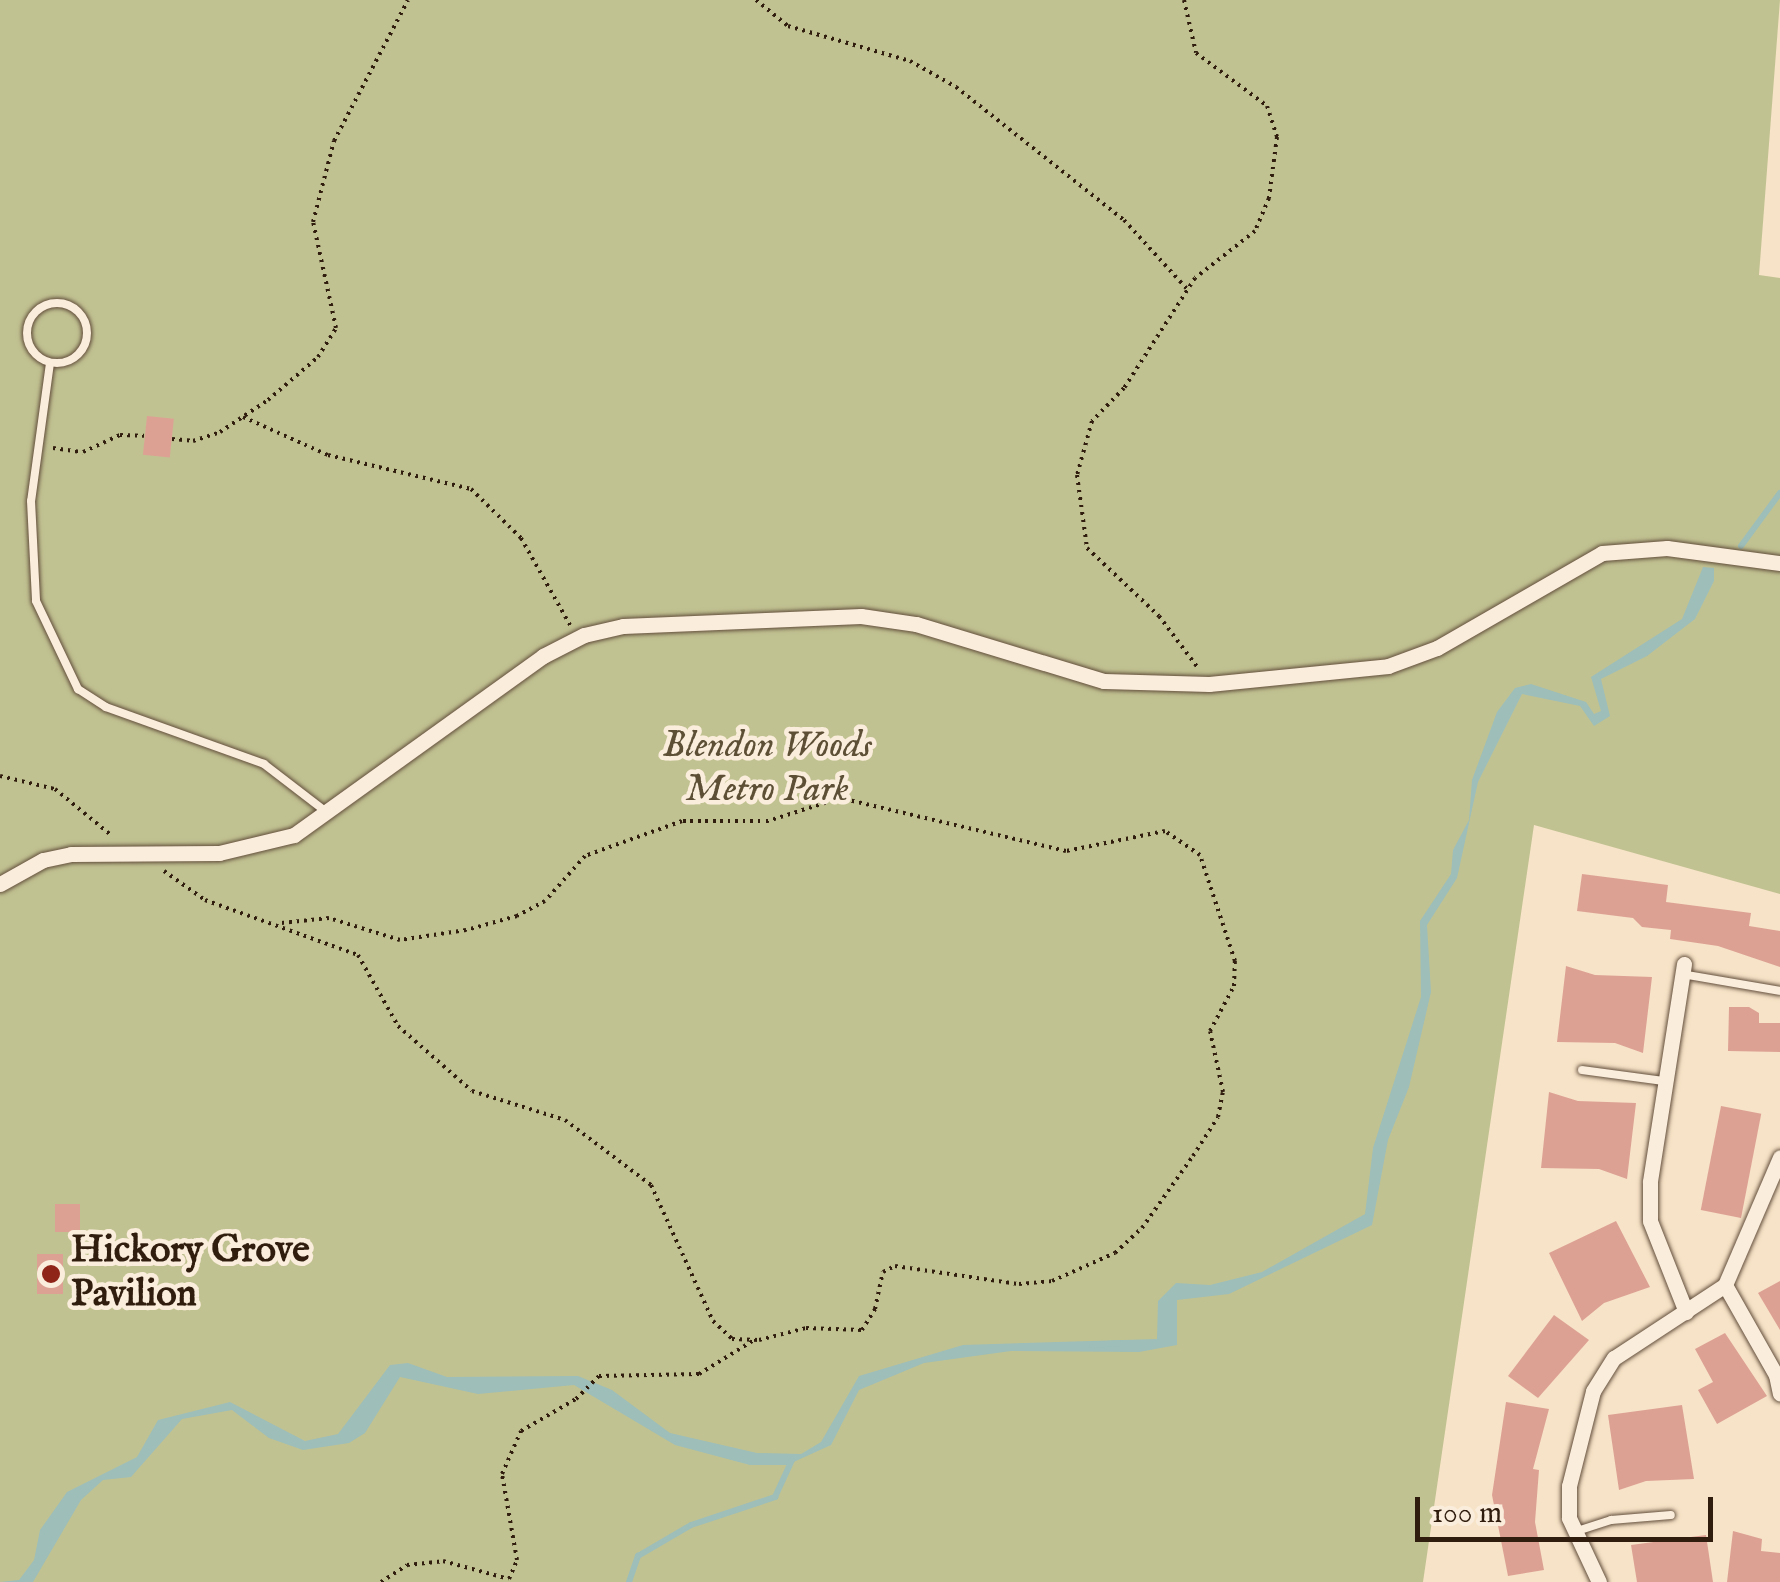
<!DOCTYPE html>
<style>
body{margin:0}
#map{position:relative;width:1780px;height:1582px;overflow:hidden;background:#f7e3c7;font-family:"IM FELL English",serif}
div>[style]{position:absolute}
.green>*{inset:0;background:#c1c292}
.water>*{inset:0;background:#9dbeb9}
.stream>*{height:6px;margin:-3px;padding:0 3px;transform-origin:3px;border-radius:3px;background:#9dbeb9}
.building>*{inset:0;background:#dda194;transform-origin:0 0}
.path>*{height:4px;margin-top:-2px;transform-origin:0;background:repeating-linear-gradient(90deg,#301d0e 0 2.5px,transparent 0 7.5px)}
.roads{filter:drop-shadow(0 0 2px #624e3c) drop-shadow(0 0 2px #624e3c)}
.service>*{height:8px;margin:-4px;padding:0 4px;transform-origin:4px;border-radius:4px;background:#faeddb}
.service>.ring{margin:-4px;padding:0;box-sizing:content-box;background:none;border:8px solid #faeddb;border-radius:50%}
.minor>*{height:15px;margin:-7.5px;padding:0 7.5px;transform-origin:7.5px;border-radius:7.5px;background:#faeddb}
.dots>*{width:28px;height:28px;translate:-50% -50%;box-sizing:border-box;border:5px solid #faeddb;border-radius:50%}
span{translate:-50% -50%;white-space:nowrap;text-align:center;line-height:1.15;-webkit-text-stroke:9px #faeddb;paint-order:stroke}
.park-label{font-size:38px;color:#5c4f36;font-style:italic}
.poi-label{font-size:38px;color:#301d0e;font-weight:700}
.left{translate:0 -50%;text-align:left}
.scale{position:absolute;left:1415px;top:1497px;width:298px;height:45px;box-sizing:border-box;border:5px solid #301d0e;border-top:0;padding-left:12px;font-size:30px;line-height:35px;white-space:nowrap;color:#301d0e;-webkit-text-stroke:8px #faeddb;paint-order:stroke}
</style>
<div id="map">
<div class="green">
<div style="clip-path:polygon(0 0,1780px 0,1759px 275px,1780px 278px,1780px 894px,1534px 825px,1423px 1582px,0 1582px)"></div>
</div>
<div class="water">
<div style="clip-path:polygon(1703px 567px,1714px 568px,1714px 581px,1695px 619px,1647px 656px,1601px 679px,1610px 716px,1594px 726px,1580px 706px,1522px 694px,1478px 782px,1457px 878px,1427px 925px,1431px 992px,1409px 1087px,1388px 1140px,1372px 1225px,1229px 1294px,1177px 1300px,1177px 1345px,1139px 1352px,1011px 1351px,924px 1363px,859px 1390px,831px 1445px,787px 1465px,750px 1465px,675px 1445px,574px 1385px,478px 1394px,400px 1377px,365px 1433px,349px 1443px,303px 1450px,269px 1438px,232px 1410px,182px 1419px,131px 1477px,103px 1480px,81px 1500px,33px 1582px,0 1582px,19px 1580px,34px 1560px,40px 1530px,67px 1492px,137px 1457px,158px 1420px,230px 1402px,305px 1441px,338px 1434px,390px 1365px,408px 1363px,447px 1377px,578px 1376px,612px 1390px,670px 1433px,757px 1453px,801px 1454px,821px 1442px,859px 1376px,963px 1345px,1157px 1339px,1158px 1301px,1176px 1283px,1210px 1285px,1262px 1272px,1365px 1214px,1373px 1148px,1421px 997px,1420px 921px,1451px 874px,1453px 850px,1469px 820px,1472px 780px,1497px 712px,1515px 688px,1531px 684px,1586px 702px,1594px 714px,1601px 711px,1591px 677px,1682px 619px)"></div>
</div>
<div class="stream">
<div style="left:1741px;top:546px;width:66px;rotate:-53.7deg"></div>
<div style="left:1092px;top:1345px;width:28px;rotate:-4deg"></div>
<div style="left:629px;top:1582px;width:28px;rotate:-71deg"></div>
<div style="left:638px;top:1556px;width:61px;rotate:-30.3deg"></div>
<div style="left:691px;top:1525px;width:89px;rotate:-18.4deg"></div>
<div style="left:775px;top:1497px;width:41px;rotate:-65.3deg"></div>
</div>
<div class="building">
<div style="left:147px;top:416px;width:27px;height:39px;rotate:6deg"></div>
<div style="clip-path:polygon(1582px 874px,1668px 885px,1666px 902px,1751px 913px,1749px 926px,1780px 931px,1780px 967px,1718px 946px,1670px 939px,1671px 930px,1642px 927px,1633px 918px,1577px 911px)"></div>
<div style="clip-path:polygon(1566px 966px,1595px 975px,1652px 977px,1643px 1053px,1615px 1043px,1557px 1042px)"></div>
<div style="clip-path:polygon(1729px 1007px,1749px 1007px,1759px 1013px,1759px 1023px,1780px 1023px,1780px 1052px,1728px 1051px)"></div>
<div style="clip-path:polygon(1549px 1092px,1578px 1101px,1636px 1103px,1627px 1179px,1599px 1169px,1541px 1168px)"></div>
<div style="left:1721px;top:1106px;width:41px;height:106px;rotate:11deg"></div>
<div style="left:80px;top:1204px;width:28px;height:25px;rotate:90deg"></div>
<div style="clip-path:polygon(1616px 1221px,1650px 1287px,1604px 1303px,1582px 1321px,1549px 1253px)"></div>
<div style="left:37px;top:1254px;width:26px;height:40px"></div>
<div style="clip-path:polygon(1780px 1281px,1780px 1330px,1758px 1293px)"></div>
<div style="clip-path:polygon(1554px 1315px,1589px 1340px,1538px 1398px,1508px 1376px)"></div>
<div style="clip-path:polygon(1725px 1333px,1767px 1396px,1717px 1424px,1698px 1390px,1713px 1382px,1695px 1349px)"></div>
<div style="clip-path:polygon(1506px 1402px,1549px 1409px,1533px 1469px,1539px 1470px,1535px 1522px,1544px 1570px,1508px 1576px,1492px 1495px)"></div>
<div style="clip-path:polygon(1682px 1405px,1694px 1479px,1646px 1481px,1619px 1490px,1608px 1415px)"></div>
<div style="clip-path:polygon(1733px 1531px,1762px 1539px,1761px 1551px,1780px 1553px,1780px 1582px,1727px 1582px)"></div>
<div style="clip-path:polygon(1706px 1535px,1713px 1582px,1637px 1582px,1631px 1545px)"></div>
</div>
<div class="path">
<div style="left:756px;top:0;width:41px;rotate:39.1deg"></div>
<div style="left:788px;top:26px;width:127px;rotate:16deg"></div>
<div style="left:910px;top:61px;width:53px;rotate:29.5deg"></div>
<div style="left:956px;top:87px;width:214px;rotate:38.4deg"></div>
<div style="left:1124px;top:220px;width:93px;rotate:47.6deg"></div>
<div style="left:1184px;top:0;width:54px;rotate:77.2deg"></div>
<div style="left:1196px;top:53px;width:89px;rotate:36.7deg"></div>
<div style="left:1267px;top:106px;width:33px;rotate:72deg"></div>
<div style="left:1277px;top:137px;width:62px;rotate:97.5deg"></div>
<div style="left:1269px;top:198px;width:36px;rotate:113deg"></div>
<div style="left:1255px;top:231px;width:76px;rotate:141.9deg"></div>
<div style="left:1195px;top:278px;width:131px;rotate:122.8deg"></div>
<div style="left:1124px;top:388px;width:46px;rotate:134.1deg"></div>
<div style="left:1092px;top:421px;width:56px;rotate:105.5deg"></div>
<div style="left:1077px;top:475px;width:74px;rotate:82.2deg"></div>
<div style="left:1087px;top:548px;width:99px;rotate:43.4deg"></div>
<div style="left:1159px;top:616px;width:65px;rotate:53.1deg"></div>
<div style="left:243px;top:417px;width:93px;rotate:24.1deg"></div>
<div style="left:328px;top:455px;width:147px;rotate:13.4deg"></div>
<div style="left:471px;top:489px;width:70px;rotate:44.4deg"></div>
<div style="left:521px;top:538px;width:100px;rotate:60.6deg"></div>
<div style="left:172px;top:439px;width:21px;rotate:5deg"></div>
<div style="left:193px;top:441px;width:28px;rotate:-18deg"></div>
<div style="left:220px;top:432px;width:58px;rotate:-33.7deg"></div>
<div style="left:268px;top:400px;width:66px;rotate:-40.7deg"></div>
<div style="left:318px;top:357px;width:34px;rotate:-58deg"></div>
<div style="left:336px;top:328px;width:108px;rotate:-102.2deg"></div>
<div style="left:313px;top:222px;width:84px;rotate:-75.5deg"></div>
<div style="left:334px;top:141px;width:159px;rotate:-62.3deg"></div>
<div style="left:53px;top:448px;width:30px;rotate:8deg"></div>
<div style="left:83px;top:452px;width:41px;rotate:-24.7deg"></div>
<div style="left:120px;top:435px;width:24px;rotate:2deg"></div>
<div style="left:0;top:776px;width:57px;rotate:13.3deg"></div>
<div style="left:55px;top:789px;width:72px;rotate:39.4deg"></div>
<div style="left:164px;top:871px;width:50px;rotate:35.3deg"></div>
<div style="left:205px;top:900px;width:163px;rotate:19.8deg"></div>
<div style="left:358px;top:955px;width:81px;rotate:60.6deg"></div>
<div style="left:398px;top:1026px;width:98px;rotate:41.3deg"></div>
<div style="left:472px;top:1091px;width:97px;rotate:17.3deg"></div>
<div style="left:565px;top:1120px;width:108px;rotate:37.1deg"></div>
<div style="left:651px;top:1185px;width:149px;rotate:65.5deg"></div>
<div style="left:713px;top:1321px;width:26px;rotate:43deg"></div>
<div style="left:732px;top:1339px;width:27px;rotate:2deg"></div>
<div style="left:759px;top:1340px;width:49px;rotate:-14.3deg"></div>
<div style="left:806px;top:1328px;width:56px;rotate:2deg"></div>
<div style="left:862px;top:1330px;width:25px;rotate:-58deg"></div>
<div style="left:875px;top:1309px;width:38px;rotate:-78deg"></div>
<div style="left:883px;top:1272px;width:13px;rotate:-27deg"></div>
<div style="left:895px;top:1266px;width:125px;rotate:8.3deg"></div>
<div style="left:1019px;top:1284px;width:33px;rotate:-5deg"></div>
<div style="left:1052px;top:1281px;width:69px;rotate:-24deg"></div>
<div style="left:1115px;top:1253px;width:37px;rotate:-43deg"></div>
<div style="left:1142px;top:1228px;width:88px;rotate:-54.7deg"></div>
<div style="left:1193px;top:1156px;width:46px;rotate:-57.3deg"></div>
<div style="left:1218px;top:1117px;width:25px;rotate:-79deg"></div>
<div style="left:1223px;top:1092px;width:62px;rotate:-102deg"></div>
<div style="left:1210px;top:1031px;width:51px;rotate:-61.9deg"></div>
<div style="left:1234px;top:986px;width:25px;rotate:-88deg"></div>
<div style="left:1235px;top:961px;width:112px;rotate:-108.3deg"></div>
<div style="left:1200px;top:855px;width:42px;rotate:-145.6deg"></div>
<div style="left:1165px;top:831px;width:101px;rotate:168.6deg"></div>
<div style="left:1066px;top:851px;width:232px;rotate:-166.8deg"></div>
<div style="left:840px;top:798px;width:76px;rotate:162.3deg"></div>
<div style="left:768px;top:821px;width:86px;rotate:180deg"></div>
<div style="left:682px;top:821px;width:103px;rotate:160.2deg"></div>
<div style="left:585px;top:856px;width:60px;rotate:131.6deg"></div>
<div style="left:545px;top:901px;width:32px;rotate:152deg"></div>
<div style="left:517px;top:916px;width:53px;rotate:164.6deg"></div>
<div style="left:466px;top:930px;width:67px;rotate:171.4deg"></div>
<div style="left:400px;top:940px;width:74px;rotate:-162.8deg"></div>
<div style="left:329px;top:918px;width:48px;rotate:174.1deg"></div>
<div style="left:381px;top:1582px;width:31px;rotate:-33deg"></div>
<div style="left:407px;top:1565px;width:36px;rotate:-6deg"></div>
<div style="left:443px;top:1561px;width:68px;rotate:15.3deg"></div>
<div style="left:509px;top:1579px;width:21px;rotate:-67deg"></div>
<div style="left:517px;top:1560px;width:87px;rotate:-99.9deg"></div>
<div style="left:502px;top:1474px;width:47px;rotate:-66.2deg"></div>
<div style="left:521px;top:1431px;width:64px;rotate:-30.2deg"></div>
<div style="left:576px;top:1399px;width:33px;rotate:-45deg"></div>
<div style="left:599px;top:1376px;width:100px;rotate:-1.1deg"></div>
<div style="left:699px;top:1374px;width:65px;rotate:-31.7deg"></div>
</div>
<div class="roads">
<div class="service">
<div class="ring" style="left:27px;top:303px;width:52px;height:52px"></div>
<div style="left:50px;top:363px;width:139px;rotate:97.8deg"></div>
<div style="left:31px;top:501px;width:100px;rotate:87.1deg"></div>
<div style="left:36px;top:601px;width:98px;rotate:64.5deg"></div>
<div style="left:78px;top:689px;width:33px;rotate:33deg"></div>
<div style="left:106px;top:707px;width:168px;rotate:19.8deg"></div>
<div style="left:264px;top:764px;width:77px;rotate:37.6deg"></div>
<div style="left:1682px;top:974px;width:99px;rotate:9.8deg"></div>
<div style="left:1582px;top:1070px;width:82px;rotate:7.7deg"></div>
<div style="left:1574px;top:1532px;width:39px;rotate:-18deg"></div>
<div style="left:1611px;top:1520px;width:60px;rotate:-4.8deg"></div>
</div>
<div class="minor">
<div style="left:0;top:884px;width:49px;rotate:-29.2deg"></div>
<div style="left:43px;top:860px;width:29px;rotate:-12deg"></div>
<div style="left:71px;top:854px;width:148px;rotate:-0.4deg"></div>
<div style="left:219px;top:853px;width:77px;rotate:-13.5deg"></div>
<div style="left:294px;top:835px;width:307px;rotate:-35.7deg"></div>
<div style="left:543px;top:656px;width:46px;rotate:-27.1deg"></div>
<div style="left:584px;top:635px;width:40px;rotate:-13deg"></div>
<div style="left:623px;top:626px;width:238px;rotate:-2.4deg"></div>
<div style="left:861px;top:616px;width:56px;rotate:8.3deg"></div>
<div style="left:916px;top:624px;width:196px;rotate:16.9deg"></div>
<div style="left:1104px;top:681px;width:105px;rotate:1.6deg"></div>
<div style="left:1209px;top:684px;width:180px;rotate:-5.7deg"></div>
<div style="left:1388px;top:666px;width:52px;rotate:-20.2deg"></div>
<div style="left:1437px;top:648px;width:190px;rotate:-29.9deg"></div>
<div style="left:1602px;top:553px;width:65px;rotate:-4.4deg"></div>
<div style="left:1667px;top:548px;width:114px;rotate:7.6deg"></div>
<div style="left:1684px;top:964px;width:221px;rotate:98.9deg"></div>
<div style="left:1650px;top:1182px;width:39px;rotate:90deg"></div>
<div style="left:1650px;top:1221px;width:98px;rotate:68.4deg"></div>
<div style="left:1725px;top:1285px;width:103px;rotate:60.5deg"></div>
<div style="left:1776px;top:1375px;width:19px;rotate:78deg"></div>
<div style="left:1599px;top:1582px;width:71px;rotate:-115.1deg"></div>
<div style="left:1569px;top:1518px;width:32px;rotate:-90deg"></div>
<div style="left:1569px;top:1486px;width:98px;rotate:-75.8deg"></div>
<div style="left:1593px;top:1391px;width:39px;rotate:-58deg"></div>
<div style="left:1614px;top:1358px;width:133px;rotate:-33.3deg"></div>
<div style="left:1725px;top:1285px;width:139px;rotate:-66.7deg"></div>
</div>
</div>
<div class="dots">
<div style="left:51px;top:1274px;background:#8f2418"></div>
</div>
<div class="park-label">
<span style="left:767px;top:769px">Blendon Woods<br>Metro Park</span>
</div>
<div class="poi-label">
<span class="left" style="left:71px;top:1274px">Hickory Grove<br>Pavilion</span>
</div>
<div class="scale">100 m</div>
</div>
